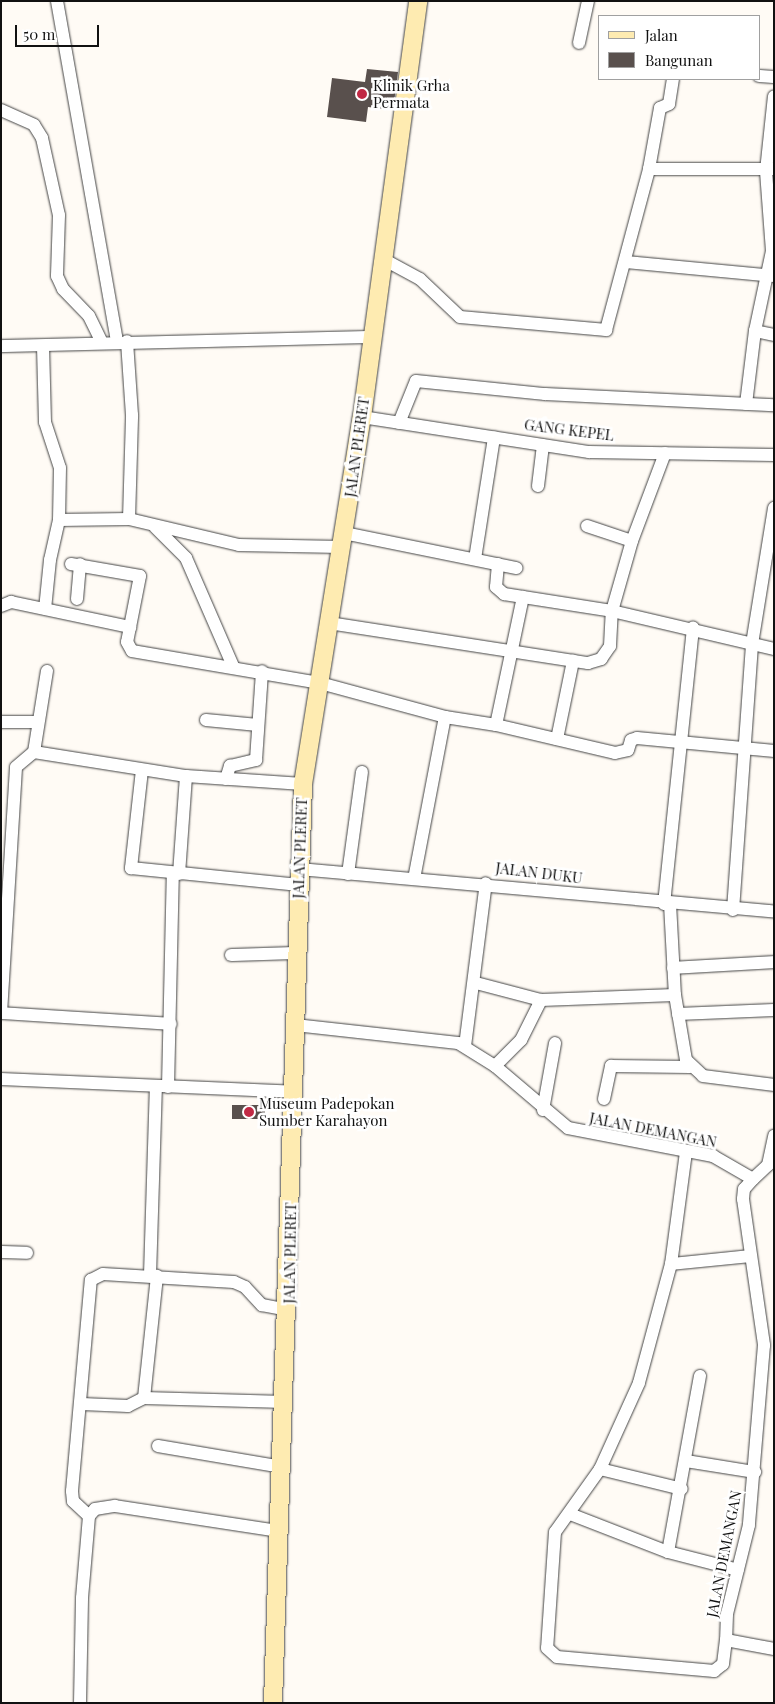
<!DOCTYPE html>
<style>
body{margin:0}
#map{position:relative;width:775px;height:1704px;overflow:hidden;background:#fffbf5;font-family:"Playfair Display",serif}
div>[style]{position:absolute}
.building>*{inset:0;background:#59504d;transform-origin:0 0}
.roads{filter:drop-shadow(0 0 1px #444) drop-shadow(0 0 1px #444)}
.street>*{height:12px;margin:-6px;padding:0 6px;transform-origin:6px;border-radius:6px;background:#fff}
.secondary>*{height:18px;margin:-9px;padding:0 9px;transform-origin:9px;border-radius:9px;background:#feebb1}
.dots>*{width:14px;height:14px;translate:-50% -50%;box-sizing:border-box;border:2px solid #fff;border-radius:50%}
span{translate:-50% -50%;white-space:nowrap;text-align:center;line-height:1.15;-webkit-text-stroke:5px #fff;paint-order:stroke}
.poi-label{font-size:15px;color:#111}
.left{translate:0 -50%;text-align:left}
.street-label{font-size:15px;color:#111}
.frame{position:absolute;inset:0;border:2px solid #111;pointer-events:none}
.legend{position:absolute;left:598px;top:15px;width:162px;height:65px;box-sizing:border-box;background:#fff;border:1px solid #a0a0a0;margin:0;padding:6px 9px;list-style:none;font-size:15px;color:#111}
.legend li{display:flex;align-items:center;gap:10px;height:25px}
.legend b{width:25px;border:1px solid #a0a0a0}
.scale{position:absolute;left:15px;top:25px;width:84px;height:22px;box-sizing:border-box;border:2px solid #111;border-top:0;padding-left:6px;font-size:15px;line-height:18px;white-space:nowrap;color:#111;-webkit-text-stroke:4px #fff;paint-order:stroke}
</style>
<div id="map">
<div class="building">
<div style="clip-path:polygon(367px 69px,398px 72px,393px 110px,368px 107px,366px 122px,327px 117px,332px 78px,365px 82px)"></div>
<div style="left:265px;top:1105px;width:14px;height:33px;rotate:90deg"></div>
</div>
<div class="roads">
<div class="street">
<div style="left:57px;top:1px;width:346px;rotate:80deg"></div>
<div style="left:579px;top:43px;width:43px;rotate:-77.9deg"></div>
<div style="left:759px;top:76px;width:15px;rotate:4deg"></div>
<div style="left:1px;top:110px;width:36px;rotate:24deg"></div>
<div style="left:34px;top:125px;width:15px;rotate:58deg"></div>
<div style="left:42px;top:138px;width:79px;rotate:77.6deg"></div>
<div style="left:59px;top:215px;width:61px;rotate:91.9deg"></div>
<div style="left:57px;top:276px;width:14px;rotate:65deg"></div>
<div style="left:63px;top:289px;width:37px;rotate:46deg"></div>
<div style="left:89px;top:316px;width:30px;rotate:64deg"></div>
<div style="left:649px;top:169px;width:62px;rotate:-79.8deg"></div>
<div style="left:660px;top:108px;width:10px;rotate:-24deg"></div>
<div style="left:669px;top:104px;width:25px;rotate:-81deg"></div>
<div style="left:383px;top:259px;width:42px;rotate:28.4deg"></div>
<div style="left:420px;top:279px;width:55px;rotate:43.5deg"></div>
<div style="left:460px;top:317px;width:147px;rotate:5.1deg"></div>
<div style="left:606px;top:330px;width:167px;rotate:-75deg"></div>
<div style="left:649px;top:169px;width:125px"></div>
<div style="left:626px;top:262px;width:149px;rotate:5.4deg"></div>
<div style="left:755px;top:331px;width:19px;rotate:12deg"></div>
<div style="left:1px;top:346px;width:371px;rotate:-1.4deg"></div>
<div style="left:43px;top:346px;width:76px;rotate:88.5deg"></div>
<div style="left:45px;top:422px;width:48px;rotate:71.9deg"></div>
<div style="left:60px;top:468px;width:52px;rotate:91.1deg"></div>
<div style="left:59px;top:520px;width:41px;rotate:102.7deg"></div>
<div style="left:50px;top:560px;width:49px;rotate:95.8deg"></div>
<div style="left:746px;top:404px;width:74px;rotate:-83deg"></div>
<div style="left:755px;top:331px;width:82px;rotate:-78deg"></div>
<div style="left:772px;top:251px;width:80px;rotate:-94.3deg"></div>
<div style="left:766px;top:171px;width:75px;rotate:-83.9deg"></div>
<div style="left:362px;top:417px;width:230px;rotate:8.8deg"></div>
<div style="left:589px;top:452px;width:185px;rotate:0.9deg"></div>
<div style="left:399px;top:423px;width:45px;rotate:-68deg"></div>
<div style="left:416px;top:381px;width:130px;rotate:5.8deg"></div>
<div style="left:545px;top:394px;width:229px;rotate:2.8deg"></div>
<div style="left:538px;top:486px;width:41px;rotate:-83deg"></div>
<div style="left:129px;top:519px;width:113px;rotate:13.3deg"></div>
<div style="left:239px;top:545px;width:102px;rotate:1.1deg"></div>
<div style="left:59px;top:520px;width:70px;rotate:-0.8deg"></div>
<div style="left:129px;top:519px;width:104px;rotate:-88.3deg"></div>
<div style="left:132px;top:415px;width:74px;rotate:-93.9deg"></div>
<div style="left:587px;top:526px;width:47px;rotate:18.4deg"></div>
<div style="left:155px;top:527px;width:44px;rotate:45deg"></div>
<div style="left:186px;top:558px;width:118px;rotate:66.5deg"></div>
<div style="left:344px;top:533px;width:176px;rotate:11.5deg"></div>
<div style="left:475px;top:559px;width:123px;rotate:-81.1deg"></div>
<div style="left:71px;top:564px;width:70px;rotate:9.9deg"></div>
<div style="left:140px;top:576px;width:67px;rotate:101.1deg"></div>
<div style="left:127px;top:642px;width:10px;rotate:61deg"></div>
<div style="left:132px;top:651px;width:191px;rotate:9.7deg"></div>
<div style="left:320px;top:683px;width:130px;rotate:15.2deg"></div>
<div style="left:445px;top:717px;width:52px;rotate:8.9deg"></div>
<div style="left:496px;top:725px;width:131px;rotate:-78.1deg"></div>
<div style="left:498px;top:564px;width:23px;rotate:95deg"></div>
<div style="left:496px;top:587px;width:11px;rotate:41deg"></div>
<div style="left:504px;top:594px;width:109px;rotate:8.9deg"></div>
<div style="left:612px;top:611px;width:166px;rotate:13.2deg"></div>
<div style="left:77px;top:599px;width:35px;rotate:-85deg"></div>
<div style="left:1px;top:606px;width:11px;rotate:-22deg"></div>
<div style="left:11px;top:602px;width:122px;rotate:11.9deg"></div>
<div style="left:329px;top:623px;width:262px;rotate:8.8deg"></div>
<div style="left:588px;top:663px;width:14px;rotate:-17deg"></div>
<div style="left:601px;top:659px;width:16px;rotate:-55deg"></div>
<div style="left:610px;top:646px;width:35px;rotate:-87deg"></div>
<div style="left:612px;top:611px;width:73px;rotate:-74.1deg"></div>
<div style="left:632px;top:541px;width:94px;rotate:-69.4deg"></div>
<div style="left:206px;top:720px;width:52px;rotate:5.5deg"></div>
<div style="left:1px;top:722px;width:36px"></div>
<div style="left:496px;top:725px;width:122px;rotate:13.2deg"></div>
<div style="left:615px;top:753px;width:13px;rotate:-13deg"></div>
<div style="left:628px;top:750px;width:10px;rotate:-73deg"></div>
<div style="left:631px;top:740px;width:6px;rotate:-18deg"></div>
<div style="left:637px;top:738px;width:138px;rotate:5.4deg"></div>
<div style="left:557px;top:739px;width:80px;rotate:-78.4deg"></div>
<div style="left:34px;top:752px;width:154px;rotate:9deg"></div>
<div style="left:186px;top:776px;width:117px;rotate:3.9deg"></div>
<div style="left:142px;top:770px;width:99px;rotate:96.4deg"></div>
<div style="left:131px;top:868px;width:169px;rotate:5.8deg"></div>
<div style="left:226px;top:779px;width:14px;rotate:-73deg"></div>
<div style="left:230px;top:766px;width:27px;rotate:-13deg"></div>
<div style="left:256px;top:760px;width:89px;rotate:-86.1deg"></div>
<div style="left:299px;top:869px;width:477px;rotate:5.1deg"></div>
<div style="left:179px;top:874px;width:98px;rotate:-85.9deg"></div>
<div style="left:348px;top:874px;width:103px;rotate:-82.2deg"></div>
<div style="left:414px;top:879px;width:165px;rotate:-79.2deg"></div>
<div style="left:664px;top:904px;width:278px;rotate:-84deg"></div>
<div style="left:670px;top:904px;width:91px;rotate:86.9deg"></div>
<div style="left:675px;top:995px;width:66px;rotate:80.4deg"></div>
<div style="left:686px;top:1060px;width:23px;rotate:43deg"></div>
<div style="left:703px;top:1076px;width:72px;rotate:7.2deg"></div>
<div style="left:733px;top:910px;width:267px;rotate:-85.9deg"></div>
<div style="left:752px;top:644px;width:138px;rotate:-80.8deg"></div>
<div style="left:231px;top:955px;width:65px;rotate:-1.8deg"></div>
<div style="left:673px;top:968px;width:101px;rotate:-3.4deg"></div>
<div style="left:476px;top:983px;width:67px;rotate:14.7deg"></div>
<div style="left:541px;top:1000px;width:134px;rotate:-2.1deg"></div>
<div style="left:1px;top:1013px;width:246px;rotate:-86.5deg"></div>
<div style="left:16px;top:767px;width:23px;rotate:-40deg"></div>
<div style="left:34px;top:752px;width:82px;rotate:-80.9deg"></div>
<div style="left:1px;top:1013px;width:170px;rotate:3.7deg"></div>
<div style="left:678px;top:1014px;width:96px;rotate:-2.4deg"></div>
<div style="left:295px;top:1025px;width:164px;rotate:6.3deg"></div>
<div style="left:458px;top:1043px;width:44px;rotate:31.9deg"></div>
<div style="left:495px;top:1066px;width:96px;rotate:40.3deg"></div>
<div style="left:568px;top:1128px;width:148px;rotate:10.9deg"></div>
<div style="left:713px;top:1156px;width:46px;rotate:29.9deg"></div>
<div style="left:753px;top:1179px;width:13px;rotate:132deg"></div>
<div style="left:744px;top:1189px;width:10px;rotate:96deg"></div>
<div style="left:743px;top:1199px;width:148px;rotate:81.8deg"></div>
<div style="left:764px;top:1345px;width:181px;rotate:94.8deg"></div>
<div style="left:749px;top:1525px;width:92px;rotate:103.9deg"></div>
<div style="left:727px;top:1614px;width:26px;rotate:92deg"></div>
<div style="left:726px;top:1640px;width:49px;rotate:10.6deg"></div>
<div style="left:465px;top:1046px;width:164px;rotate:-82.7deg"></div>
<div style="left:495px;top:1066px;width:37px;rotate:-45deg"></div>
<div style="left:521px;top:1040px;width:45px;rotate:-63.4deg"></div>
<div style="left:1px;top:1079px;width:293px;rotate:2.5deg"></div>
<div style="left:168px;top:1087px;width:213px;rotate:-88.7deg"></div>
<div style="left:604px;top:1099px;width:34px;rotate:-78deg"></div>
<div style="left:611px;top:1066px;width:79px;rotate:0.7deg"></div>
<div style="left:543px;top:1110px;width:68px;rotate:-79.8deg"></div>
<div style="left:686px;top:1152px;width:113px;rotate:97.6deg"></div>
<div style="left:671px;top:1264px;width:123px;rotate:105.1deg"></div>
<div style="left:639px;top:1383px;width:94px;rotate:114.4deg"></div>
<div style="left:600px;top:1469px;width:77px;rotate:125.5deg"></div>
<div style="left:555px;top:1532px;width:116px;rotate:93.9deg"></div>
<div style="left:547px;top:1648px;width:13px;rotate:42deg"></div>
<div style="left:557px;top:1657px;width:158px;rotate:5.1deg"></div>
<div style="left:714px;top:1671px;width:11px;rotate:-38deg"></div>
<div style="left:723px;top:1664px;width:24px;rotate:-83deg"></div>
<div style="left:753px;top:1179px;width:21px;rotate:-43deg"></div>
<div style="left:768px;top:1165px;width:30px;rotate:-78deg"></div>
<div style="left:1px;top:1252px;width:26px;rotate:2deg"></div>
<div style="left:671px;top:1264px;width:79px;rotate:-5.8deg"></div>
<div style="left:150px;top:1275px;width:188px;rotate:-88.2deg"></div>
<div style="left:144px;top:1398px;width:123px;rotate:-83.9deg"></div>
<div style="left:82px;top:1404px;width:46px;rotate:2.5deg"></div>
<div style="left:128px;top:1406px;width:18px;rotate:-27deg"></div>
<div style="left:144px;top:1398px;width:141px;rotate:1.6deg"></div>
<div style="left:158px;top:1446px;width:126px;rotate:9.6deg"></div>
<div style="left:686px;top:1461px;width:70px;rotate:9.1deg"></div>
<div style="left:600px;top:1469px;width:84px;rotate:13.7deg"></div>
<div style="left:570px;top:1514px;width:105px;rotate:21.2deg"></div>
<div style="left:668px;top:1552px;width:72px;rotate:14.4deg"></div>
<div style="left:89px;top:1516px;width:22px;rotate:-137deg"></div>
<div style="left:73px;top:1501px;width:10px;rotate:-96deg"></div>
<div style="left:72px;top:1491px;width:212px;rotate:-84.9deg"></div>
<div style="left:91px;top:1280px;width:13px;rotate:-27deg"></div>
<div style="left:103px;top:1274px;width:131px;rotate:3.5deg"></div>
<div style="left:234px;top:1282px;width:12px;rotate:24deg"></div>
<div style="left:245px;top:1287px;width:25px;rotate:47deg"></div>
<div style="left:262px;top:1305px;width:26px;rotate:11deg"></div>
<div style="left:668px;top:1552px;width:179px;rotate:-79.7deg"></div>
<div style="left:80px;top:1703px;width:105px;rotate:-88.9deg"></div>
<div style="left:82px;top:1598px;width:82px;rotate:-85.1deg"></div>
<div style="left:89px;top:1516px;width:9px;rotate:-49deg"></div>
<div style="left:95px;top:1509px;width:20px;rotate:-9deg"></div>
<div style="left:115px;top:1506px;width:165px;rotate:8.7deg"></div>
</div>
<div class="secondary">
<div style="left:273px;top:1703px;width:919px;rotate:-88.13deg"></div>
<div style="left:303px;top:784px;width:372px;rotate:-80.9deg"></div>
<div style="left:362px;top:417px;width:420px;rotate:-82.3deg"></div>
</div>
</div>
<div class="dots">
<div style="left:362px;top:94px;background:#c12944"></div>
<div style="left:249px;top:1112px;background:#c12944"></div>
</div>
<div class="poi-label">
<span class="left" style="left:373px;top:94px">Klinik Grha<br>Permata</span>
<span class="left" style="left:259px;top:1112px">Museum Padepokan<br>Sumber Karahayon</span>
</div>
<div class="street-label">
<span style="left:569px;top:430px;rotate:7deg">GANG KEPEL</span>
<span style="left:357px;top:447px;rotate:-82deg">JALAN PLERET</span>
<span style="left:300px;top:848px;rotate:-88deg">JALAN PLERET</span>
<span style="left:539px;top:873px;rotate:7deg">JALAN DUKU</span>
<span style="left:653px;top:1130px;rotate:11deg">JALAN DEMANGAN</span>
<span style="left:290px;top:1253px;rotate:-89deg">JALAN PLERET</span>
<span style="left:724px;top:1554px;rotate:-79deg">JALAN DEMANGAN</span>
</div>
<div class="frame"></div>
<ul class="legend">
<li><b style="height:6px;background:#feebb1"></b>Jalan</li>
<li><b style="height:14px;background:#59504d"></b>Bangunan</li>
</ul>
<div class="scale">50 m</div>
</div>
